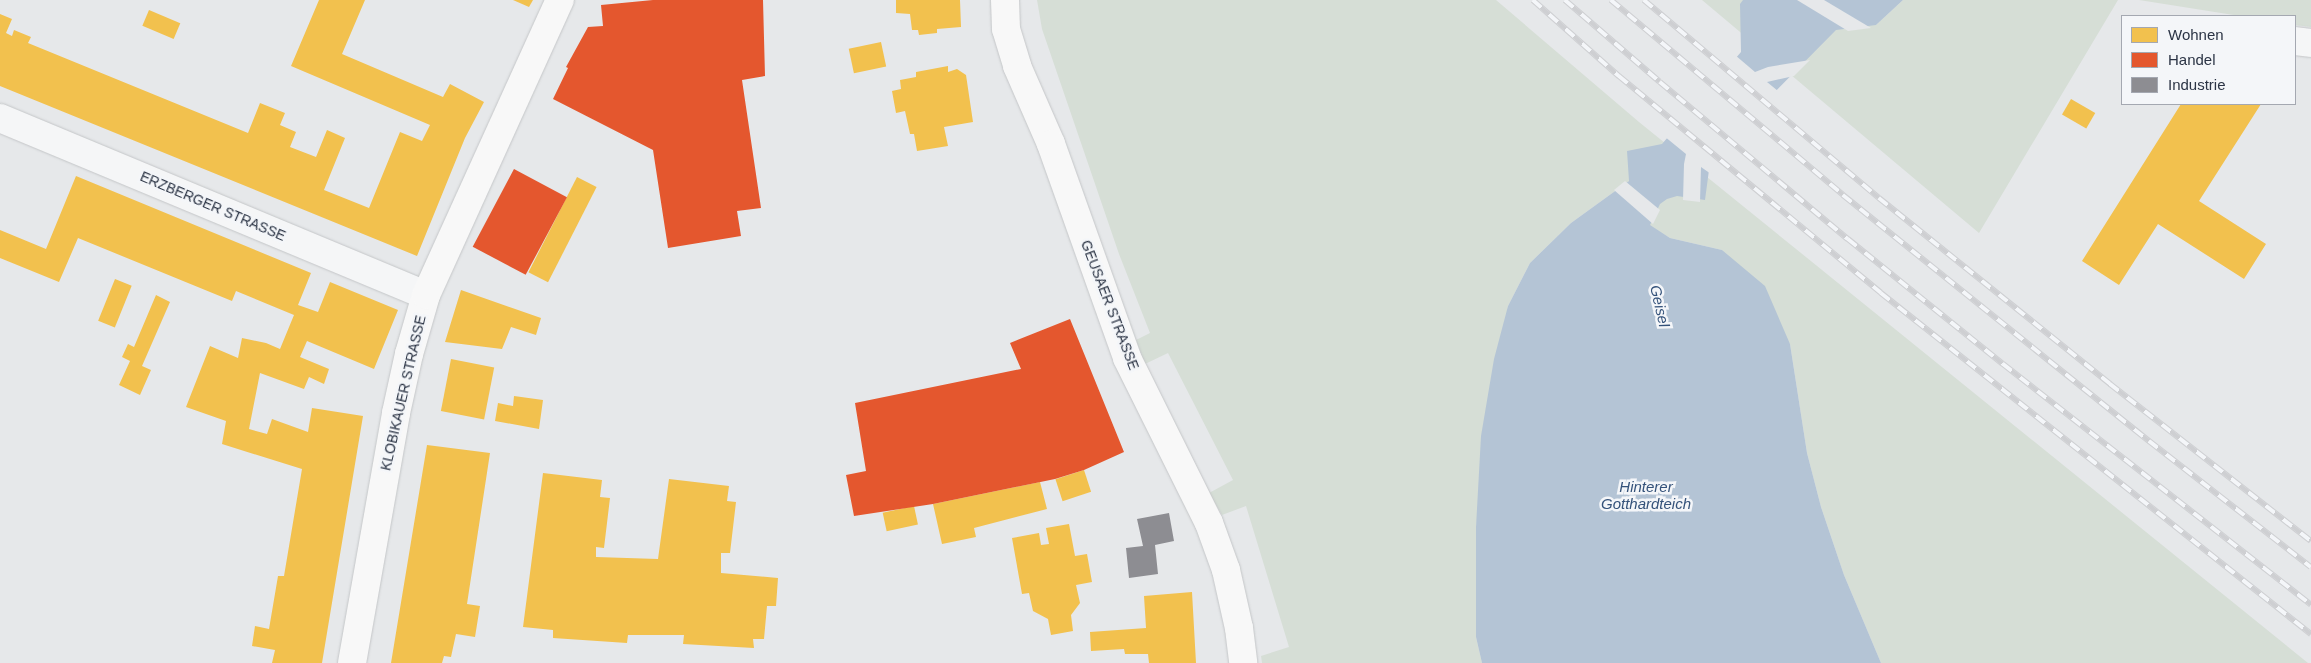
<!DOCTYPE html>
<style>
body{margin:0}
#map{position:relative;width:2311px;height:663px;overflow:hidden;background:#e6e8ea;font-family:Helvetica,sans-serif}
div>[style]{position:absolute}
.green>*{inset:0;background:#d6ded6}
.water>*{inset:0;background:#b4c4d5}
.pier>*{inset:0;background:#e6e8ea}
.homes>*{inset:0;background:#f2c14e;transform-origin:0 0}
.shops>*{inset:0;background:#e4572e;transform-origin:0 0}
.industry>*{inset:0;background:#8d8d92}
.roads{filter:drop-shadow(0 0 1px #c4c6c8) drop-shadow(0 0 1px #c4c6c8)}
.street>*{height:28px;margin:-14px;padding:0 14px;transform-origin:14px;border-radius:14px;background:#f5f6f7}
.secondary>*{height:28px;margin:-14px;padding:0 14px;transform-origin:14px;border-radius:14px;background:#f8f8f8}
.rail>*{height:5.5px;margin-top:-2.75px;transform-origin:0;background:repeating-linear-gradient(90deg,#f4f6f9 0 11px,#cecfd2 0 22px);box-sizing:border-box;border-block:1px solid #cecfd2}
span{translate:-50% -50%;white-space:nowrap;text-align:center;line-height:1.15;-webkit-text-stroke:5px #f4f6f9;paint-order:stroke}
.street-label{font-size:14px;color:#2b3445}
.water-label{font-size:15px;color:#34527a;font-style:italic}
.legend{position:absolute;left:2121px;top:15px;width:175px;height:90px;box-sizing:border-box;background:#f4f6f9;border:1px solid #a4a8b1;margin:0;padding:6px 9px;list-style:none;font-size:15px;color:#2b3445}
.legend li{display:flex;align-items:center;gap:10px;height:25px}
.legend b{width:25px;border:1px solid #a4a8b1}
</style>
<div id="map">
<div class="green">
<div style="clip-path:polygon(1037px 0,1496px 0,1639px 122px,2308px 663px,1881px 663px,1844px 575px,1821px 507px,1807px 453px,1790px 344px,1722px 250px,1670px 238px,1650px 226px,1629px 181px,1571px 223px,1530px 263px,1508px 306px,1476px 527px,1476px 637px,1482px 663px,1262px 663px,1261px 656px,1289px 647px,1246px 506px,1222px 515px,1209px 493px,1233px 480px,1168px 353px,1145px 364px,1136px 340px,1150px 333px,1119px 254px,1042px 29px)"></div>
<div style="clip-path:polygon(1702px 0,1789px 0,1876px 25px,1903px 0,2118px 0,1979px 233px)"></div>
<div style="clip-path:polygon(2139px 0,2311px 0,2311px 27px,2295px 25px,2295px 16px,2240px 16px)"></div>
</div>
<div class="water">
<div style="clip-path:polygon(1743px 0,1903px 0,1876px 25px,1836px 30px,1749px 118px,1709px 170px,1705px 200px,1677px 196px,1667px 199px,1660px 204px,1650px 225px,1670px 238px,1722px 250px,1765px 286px,1790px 344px,1807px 453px,1821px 507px,1844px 575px,1881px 663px,1482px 663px,1476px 637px,1476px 527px,1481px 436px,1494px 359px,1508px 306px,1530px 263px,1571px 223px,1629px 181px,1627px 151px,1662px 144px,1741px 52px,1740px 4px)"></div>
</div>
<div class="pier">
<div style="clip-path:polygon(1797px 0,1824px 0,1871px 28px,1848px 31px)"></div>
<div style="clip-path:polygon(1735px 55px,1755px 72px,1768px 67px,1810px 60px,1794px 76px,1767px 82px,1778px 91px,1751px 120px,1711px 174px,1701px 167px,1700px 202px,1683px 200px,1684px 164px,1686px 154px,1664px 136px)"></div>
<div style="clip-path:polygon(1625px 181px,1660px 210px,1653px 224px,1614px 190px)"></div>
</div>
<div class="homes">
<div style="clip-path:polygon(319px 0,365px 0,342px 54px,443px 97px,450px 84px,484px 102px,465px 138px,417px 256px,0 86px,0 14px,12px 19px,6px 33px,12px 36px,14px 30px,31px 37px,28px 43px,248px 133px,260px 103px,285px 113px,280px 125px,296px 132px,290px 147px,316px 157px,327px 130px,345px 138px,324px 190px,369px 208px,400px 132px,422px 141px,430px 125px,291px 66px)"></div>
<div style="clip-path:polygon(513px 0,533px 0,529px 7px)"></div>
<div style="clip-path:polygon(896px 0,960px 0,961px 27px,937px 29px,937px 33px,919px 35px,918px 30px,912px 30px,910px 14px,896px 13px)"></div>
<div style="left:149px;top:10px;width:34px;height:17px;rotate:23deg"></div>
<div style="left:881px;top:42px;width:25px;height:33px;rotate:78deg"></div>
<div style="clip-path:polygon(948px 66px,948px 72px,957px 69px,966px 75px,973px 122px,944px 127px,948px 146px,917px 151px,914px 134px,910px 134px,905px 111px,896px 113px,892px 91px,901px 89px,900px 80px,916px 77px,916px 72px)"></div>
<div style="left:2071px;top:99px;width:28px;height:18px;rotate:30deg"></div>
<div style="clip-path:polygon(2181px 104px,2261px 104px,2199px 201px,2266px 244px,2244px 279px,2158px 224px,2119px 285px,2082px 261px)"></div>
<div style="clip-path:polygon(76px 176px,311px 273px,298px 305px,318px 312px,330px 282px,398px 310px,374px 369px,307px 341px,300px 357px,329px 369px,324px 384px,309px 377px,304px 389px,260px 373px,249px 429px,267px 434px,272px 419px,308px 432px,312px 408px,363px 416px,322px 663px,272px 663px,275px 650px,252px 646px,255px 626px,269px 629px,278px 576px,284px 576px,302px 469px,222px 444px,226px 421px,186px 407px,210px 346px,238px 358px,242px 338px,266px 343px,280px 349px,294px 315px,236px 291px,232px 301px,78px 238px,59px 282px,0 258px,0 230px,46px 249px)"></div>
<div style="left:577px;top:177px;width:22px;height:107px;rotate:27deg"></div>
<div style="left:115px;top:279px;width:18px;height:45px;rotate:22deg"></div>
<div style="clip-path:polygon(461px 290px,541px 318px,536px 335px,511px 327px,502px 349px,445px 342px)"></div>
<div style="clip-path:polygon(156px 295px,170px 302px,142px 366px,151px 370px,140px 395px,119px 385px,130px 361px,122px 357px,128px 344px,134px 347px)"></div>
<div style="left:451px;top:359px;width:44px;height:53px;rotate:11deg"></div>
<div style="clip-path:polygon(514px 396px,543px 400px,539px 429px,495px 421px,498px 403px,513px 406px)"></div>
<div style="clip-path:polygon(427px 445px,490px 453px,467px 604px,480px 606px,475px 637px,456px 634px,451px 657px,444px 656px,442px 663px,391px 663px)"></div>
<div style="left:1084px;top:470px;width:23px;height:30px;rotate:72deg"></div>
<div style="clip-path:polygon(543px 473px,602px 480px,600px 497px,610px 498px,604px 548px,596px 547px,596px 557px,658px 559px,669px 479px,729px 486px,727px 501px,736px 502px,730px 553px,721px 553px,721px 573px,778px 578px,776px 606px,767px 606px,764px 639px,753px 639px,754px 648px,683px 644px,684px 635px,628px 635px,627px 643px,553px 638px,553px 630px,523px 627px)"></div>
<div style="clip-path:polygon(1040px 482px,1047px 509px,974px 528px,976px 537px,942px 544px,933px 504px)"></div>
<div style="left:914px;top:506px;width:19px;height:32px;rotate:78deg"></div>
<div style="clip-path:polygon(1069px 524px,1075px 556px,1087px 554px,1092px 582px,1076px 585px,1080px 603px,1071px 615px,1073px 631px,1051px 635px,1048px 619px,1033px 611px,1029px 593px,1022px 594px,1012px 538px,1039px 533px,1041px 545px,1049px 544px,1046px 528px)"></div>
<div style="clip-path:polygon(1192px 592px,1196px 663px,1149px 663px,1148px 654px,1125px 654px,1124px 649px,1091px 651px,1090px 632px,1146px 628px,1144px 596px)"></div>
</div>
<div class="shops">
<div style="clip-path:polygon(653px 0,763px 0,765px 76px,742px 80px,761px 208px,737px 211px,741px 236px,668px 248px,653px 150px,553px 99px,568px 68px,566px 67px,588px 27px,603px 26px,601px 5px)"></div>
<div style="left:514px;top:169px;width:60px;height:88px;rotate:28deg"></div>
<div style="clip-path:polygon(1070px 319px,1124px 452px,1084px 470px,1055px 479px,933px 504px,854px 516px,846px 475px,866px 471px,855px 403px,1021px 369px,1010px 343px)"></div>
</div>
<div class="industry">
<div style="clip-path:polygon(1169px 513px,1174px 541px,1155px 545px,1158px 574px,1129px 578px,1126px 548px,1143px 546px,1137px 519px)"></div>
</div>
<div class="roads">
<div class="street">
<div style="left:2295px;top:41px;width:16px;rotate:7deg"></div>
<div style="left:0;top:118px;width:461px;rotate:22.6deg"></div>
</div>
<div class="secondary">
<div style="left:1005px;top:0;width:29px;rotate:88deg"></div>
<div style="left:1006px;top:29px;width:39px;rotate:73deg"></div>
<div style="left:1017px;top:66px;width:85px;rotate:66.4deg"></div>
<div style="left:1051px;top:144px;width:227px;rotate:70.4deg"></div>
<div style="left:1127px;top:358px;width:184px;rotate:63.6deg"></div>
<div style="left:1209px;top:523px;width:50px;rotate:70.1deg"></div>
<div style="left:1226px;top:570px;width:59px;rotate:77.4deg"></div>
<div style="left:1239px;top:628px;width:35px;rotate:83deg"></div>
<div style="left:352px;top:663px;width:254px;rotate:-80deg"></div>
<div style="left:396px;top:413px;width:60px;rotate:-77.6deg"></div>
<div style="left:409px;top:354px;width:61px;rotate:-73.9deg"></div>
<div style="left:426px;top:295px;width:324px;rotate:-65.6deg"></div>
</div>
</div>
<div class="rail">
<div style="left:1533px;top:0;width:115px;rotate:41.5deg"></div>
<div style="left:1619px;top:76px;width:340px;rotate:39.6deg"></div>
<div style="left:1881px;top:293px;width:549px;rotate:38.42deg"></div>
<div style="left:1565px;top:0;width:125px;rotate:40.8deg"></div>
<div style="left:1660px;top:82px;width:245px;rotate:39.9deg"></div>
<div style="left:1848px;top:239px;width:199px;rotate:38.9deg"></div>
<div style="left:2003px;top:364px;width:391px;rotate:38deg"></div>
<div style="left:1611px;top:0;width:303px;rotate:40deg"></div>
<div style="left:1843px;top:195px;width:393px;rotate:38.8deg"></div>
<div style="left:2149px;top:441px;width:205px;rotate:37.9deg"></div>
<div style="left:1644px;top:0;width:307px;rotate:40.1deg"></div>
<div style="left:1879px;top:198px;width:297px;rotate:38.8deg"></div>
<div style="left:2110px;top:384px;width:255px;rotate:38deg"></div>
</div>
<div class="street-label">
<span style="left:213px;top:206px;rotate:23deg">ERZBERGER STRASSE</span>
<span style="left:1110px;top:305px;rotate:69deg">GEUSAER STRASSE</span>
<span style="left:403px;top:393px;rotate:-77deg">KLOBIKAUER STRASSE</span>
</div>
<div class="water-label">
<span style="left:1660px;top:306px;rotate:77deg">Geisel</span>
<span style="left:1646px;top:495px">Hinterer<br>Gotthardteich</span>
</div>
<ul class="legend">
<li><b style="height:14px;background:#f2c14e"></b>Wohnen</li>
<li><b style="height:14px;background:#e4572e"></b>Handel</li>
<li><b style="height:14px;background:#8d8d92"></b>Industrie</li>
</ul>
</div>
